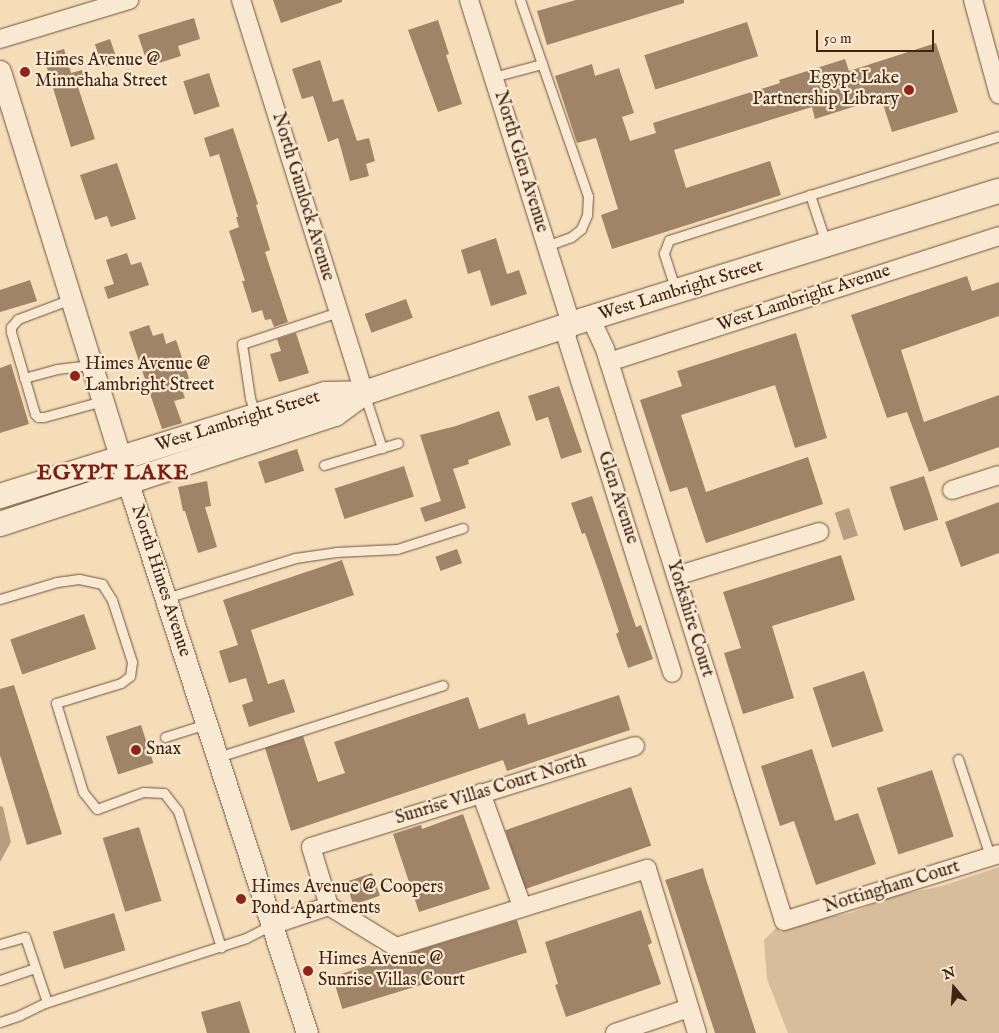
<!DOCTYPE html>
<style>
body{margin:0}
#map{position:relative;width:999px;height:1033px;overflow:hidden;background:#f6ddb9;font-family:"IM FELL English",serif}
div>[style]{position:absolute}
.green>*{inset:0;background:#d7bd9c}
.water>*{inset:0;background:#b89e80;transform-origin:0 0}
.building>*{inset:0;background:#9f8468;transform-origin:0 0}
.roads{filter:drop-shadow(0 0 1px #6e523a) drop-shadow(0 0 1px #6e523a)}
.service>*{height:9px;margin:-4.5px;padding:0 4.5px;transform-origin:4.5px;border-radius:4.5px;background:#f9e9d2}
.minor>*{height:18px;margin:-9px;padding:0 9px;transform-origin:9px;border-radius:9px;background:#f9e9d2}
.tertiary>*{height:21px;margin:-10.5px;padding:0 10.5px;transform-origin:10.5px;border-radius:10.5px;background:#f9e9d2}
.secondary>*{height:24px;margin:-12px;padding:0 12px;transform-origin:12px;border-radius:12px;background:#f9e9d2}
.dots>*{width:14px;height:14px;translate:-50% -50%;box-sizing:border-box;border:2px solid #f9e9d2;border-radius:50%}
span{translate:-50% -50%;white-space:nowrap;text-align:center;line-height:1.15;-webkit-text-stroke:4.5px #f9e9d2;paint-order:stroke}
.poi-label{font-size:18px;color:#402310}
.left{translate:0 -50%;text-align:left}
.right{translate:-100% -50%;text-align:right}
.street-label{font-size:18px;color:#402310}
.district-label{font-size:22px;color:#7a1f14;font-weight:700;letter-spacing:1px}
.north{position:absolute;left:929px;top:963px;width:50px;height:50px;-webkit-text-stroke:4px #f9e9d2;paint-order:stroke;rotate:342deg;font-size:14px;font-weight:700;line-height:20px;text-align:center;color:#402310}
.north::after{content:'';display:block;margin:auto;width:18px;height:22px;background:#402310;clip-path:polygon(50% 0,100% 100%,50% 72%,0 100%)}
.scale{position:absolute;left:816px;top:30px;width:118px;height:22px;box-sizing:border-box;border:2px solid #402310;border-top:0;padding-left:6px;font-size:15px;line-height:18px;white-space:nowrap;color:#402310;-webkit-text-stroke:4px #f9e9d2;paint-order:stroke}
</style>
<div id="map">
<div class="green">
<div style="clip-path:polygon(999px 867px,999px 1033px,788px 1033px,767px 979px,764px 940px,777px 927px,780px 932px,828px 917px,851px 913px,890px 897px,942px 886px)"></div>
</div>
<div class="water">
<div style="left:849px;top:508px;width:29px;height:15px;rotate:72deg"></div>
<div style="clip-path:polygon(0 806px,3px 807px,11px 842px,0 862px)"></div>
</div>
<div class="building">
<div style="clip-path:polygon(273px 0,342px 0,342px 2px,281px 23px)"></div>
<div style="clip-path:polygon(576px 0,684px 0,684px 3px,547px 45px,537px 11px)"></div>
<div style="clip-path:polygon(194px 18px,200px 39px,178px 46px,181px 56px,159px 63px,156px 52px,145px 56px,138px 35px)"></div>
<div style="clip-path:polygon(438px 20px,449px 54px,446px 55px,462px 104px,438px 112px,408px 30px)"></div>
<div style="left:747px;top:22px;width:36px;height:108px;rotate:72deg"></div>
<div style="left:110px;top:39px;width:24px;height:16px;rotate:71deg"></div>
<div style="clip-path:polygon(936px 43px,958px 112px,892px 132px,881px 98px,815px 119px,812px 107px,674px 150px,686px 188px,770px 161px,781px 195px,612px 249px,601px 215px,618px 209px,596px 138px,577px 143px,555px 76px,592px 64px,595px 76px,619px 68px,634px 113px,622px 117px,630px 141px,656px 133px,653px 123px,780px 83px,779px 80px,845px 59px,849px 71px)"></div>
<div style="clip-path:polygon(64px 49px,71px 73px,82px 70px,86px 82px,77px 84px,95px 139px,71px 147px,43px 55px)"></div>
<div style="clip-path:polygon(320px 60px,333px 102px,343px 99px,357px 141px,369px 138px,375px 161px,366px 164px,369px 176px,350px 181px,338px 138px,328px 142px,313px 96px,302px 99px,292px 69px)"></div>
<div style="left:209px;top:73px;width:35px;height:27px;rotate:72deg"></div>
<div style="clip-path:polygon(233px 128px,258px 204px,256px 205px,270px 250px,265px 252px,288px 322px,274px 327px,271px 319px,265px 320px,262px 310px,252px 313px,242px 281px,245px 281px,229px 231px,239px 227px,236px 217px,238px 217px,219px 154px,210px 157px,204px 138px)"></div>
<div style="clip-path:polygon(117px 163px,136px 219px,111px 227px,107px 216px,95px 220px,80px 175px)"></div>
<div style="clip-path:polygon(496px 238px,507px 274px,519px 270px,527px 294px,491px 306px,480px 270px,468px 274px,461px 250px)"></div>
<div style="clip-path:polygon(127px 253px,131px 265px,141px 262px,149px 285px,108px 299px,104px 287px,114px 284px,106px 260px)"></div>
<div style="clip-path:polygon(967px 276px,972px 291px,999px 282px,999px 316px,901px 350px,924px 422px,999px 395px,999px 447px,929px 472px,907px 412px,887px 418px,851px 315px)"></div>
<div style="clip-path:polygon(30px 280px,37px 301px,0 312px,0 290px)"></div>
<div style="left:406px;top:299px;width:20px;height:44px;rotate:70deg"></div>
<div style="clip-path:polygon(149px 325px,153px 336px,163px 333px,166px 344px,176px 340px,191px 384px,181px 387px,185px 398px,174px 401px,182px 423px,162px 429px,129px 332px)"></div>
<div style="clip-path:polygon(296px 333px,309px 373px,279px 382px,270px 354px,281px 351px,277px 339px)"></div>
<div style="clip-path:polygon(796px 333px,827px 438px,795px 448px,775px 385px,681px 415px,706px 492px,808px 457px,823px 504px,706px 543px,687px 487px,670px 492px,640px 400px,682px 386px,677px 371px)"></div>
<div style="clip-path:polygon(11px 364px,29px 424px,0 433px,0 368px)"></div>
<div style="clip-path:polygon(559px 386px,582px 452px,561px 459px,548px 417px,536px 421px,528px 396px)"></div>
<div style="clip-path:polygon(499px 411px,511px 445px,468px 460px,469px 464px,453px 469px,466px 508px,425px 522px,420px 508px,441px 501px,420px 435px,456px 426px)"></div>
<div style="left:297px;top:449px;width:23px;height:41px;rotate:72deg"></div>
<div style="left:404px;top:466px;width:32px;height:73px;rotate:72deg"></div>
<div style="left:924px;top:476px;width:46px;height:36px;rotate:72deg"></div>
<div style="clip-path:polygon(207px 481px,211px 506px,205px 507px,217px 547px,198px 553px,185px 511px,183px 511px,178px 487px)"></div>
<div style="clip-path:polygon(592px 496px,636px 627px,641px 625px,653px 659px,628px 668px,616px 634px,619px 632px,600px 575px,585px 533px,582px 534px,571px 503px)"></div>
<div style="clip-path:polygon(999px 502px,999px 553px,961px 567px,945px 522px)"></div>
<div style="left:457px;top:549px;width:15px;height:23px;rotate:70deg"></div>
<div style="clip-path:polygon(841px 555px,855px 600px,772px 626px,794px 698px,743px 714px,724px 653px,741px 648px,723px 592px)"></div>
<div style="clip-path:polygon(342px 560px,354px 595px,251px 630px,268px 684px,284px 679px,295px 712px,249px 727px,242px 705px,253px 701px,246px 678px,229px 683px,219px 651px,238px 645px,223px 600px)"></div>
<div style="left:84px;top:614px;width:37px;height:78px;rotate:71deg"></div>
<div style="left:864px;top:671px;width:63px;height:54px;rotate:72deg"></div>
<div style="clip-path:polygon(14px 685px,62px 834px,27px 845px,0 755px,0 689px)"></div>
<div style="clip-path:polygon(619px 695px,630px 730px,507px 771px,503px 760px,291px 831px,265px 748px,303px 736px,318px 782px,345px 773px,334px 742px,468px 697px,479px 729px,525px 713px,528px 725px)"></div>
<div style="left:141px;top:725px;width:40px;height:37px;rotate:72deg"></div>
<div style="clip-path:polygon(812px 749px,835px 821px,858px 813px,876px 864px,816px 885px,794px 821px,780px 826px,761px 766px)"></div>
<div style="left:932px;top:770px;width:70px;height:58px;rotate:72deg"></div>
<div style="left:631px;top:787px;width:62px;height:133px;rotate:71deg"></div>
<div style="clip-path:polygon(463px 814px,490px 889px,419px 912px,393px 834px,421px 825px,422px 829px)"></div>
<div style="left:139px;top:827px;width:77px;height:38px;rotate:73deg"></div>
<div style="clip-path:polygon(703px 868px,705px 876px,756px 1033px,715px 1033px,668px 888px,665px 880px)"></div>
<div style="left:372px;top:873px;width:24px;height:28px;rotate:71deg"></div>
<div style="clip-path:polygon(641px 910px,652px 943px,648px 945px,661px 984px,566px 1017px,555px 985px,558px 984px,545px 942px)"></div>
<div style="left:114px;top:913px;width:39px;height:64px;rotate:73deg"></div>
<div style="left:517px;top:920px;width:34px;height:193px;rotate:73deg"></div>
<div style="clip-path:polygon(240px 1001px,250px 1033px,207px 1033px,201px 1012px)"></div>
</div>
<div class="roads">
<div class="service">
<div style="left:520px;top:0;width:68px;rotate:71deg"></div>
<div style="left:493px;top:77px;width:51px;rotate:-14.9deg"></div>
<div style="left:542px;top:64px;width:140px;rotate:70.8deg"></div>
<div style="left:588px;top:196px;width:19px;rotate:93deg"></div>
<div style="left:587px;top:215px;width:15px;rotate:113deg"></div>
<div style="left:581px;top:229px;width:13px;rotate:141deg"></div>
<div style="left:571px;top:237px;width:27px;rotate:160deg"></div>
<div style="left:826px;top:243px;width:51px;rotate:-108.4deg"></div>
<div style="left:810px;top:195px;width:198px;rotate:-17.3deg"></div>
<div style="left:676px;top:291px;width:40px;rotate:-108deg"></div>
<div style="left:664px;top:253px;width:14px;rotate:-69deg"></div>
<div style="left:669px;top:240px;width:148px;rotate:-17.7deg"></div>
<div style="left:71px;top:299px;width:57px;rotate:159.3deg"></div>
<div style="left:18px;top:319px;width:11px;rotate:131deg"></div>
<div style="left:11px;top:327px;width:5px;rotate:90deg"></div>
<div style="left:11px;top:332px;width:85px;rotate:73.7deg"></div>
<div style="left:35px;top:414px;width:4px;rotate:45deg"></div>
<div style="left:38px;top:417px;width:6px"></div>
<div style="left:44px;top:417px;width:60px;rotate:-15.4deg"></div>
<div style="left:24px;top:378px;width:34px;rotate:-15deg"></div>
<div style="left:57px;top:369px;width:34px;rotate:-7deg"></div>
<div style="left:365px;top:396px;width:55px;rotate:71.9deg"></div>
<div style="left:255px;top:414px;width:17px;rotate:-107deg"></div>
<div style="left:250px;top:398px;width:55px;rotate:-98.4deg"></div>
<div style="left:242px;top:344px;width:101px;rotate:-18.4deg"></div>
<div style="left:324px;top:465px;width:77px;rotate:-16.6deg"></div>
<div style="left:166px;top:598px;width:135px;rotate:-17.2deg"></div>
<div style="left:295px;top:558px;width:41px;rotate:-8.3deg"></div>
<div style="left:336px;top:552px;width:61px;rotate:-2.8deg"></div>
<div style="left:397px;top:549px;width:69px;rotate:-17.7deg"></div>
<div style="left:0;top:599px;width:59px;rotate:-16.6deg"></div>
<div style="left:57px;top:582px;width:22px;rotate:-8deg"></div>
<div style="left:79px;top:579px;width:24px;rotate:12deg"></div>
<div style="left:102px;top:584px;width:19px;rotate:58deg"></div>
<div style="left:112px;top:600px;width:65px;rotate:72.1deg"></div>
<div style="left:132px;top:662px;width:14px;rotate:98deg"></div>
<div style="left:130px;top:676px;width:11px;rotate:142deg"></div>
<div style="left:121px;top:683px;width:68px;rotate:162.9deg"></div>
<div style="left:56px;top:703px;width:93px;rotate:73.1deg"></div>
<div style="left:83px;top:792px;width:22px;rotate:51deg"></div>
<div style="left:97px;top:809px;width:49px;rotate:-20.3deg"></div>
<div style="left:143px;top:792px;width:21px;rotate:3deg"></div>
<div style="left:164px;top:793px;width:23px;rotate:52deg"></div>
<div style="left:178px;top:811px;width:143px;rotate:72.5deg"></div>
<div style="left:165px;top:737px;width:43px;rotate:-17.6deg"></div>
<div style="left:218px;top:757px;width:236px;rotate:-17.7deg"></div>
<div style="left:958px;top:759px;width:102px;rotate:71.7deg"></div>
<div style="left:0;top:944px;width:26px;rotate:-16deg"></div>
<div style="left:25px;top:937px;width:69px;rotate:71.3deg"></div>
<div style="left:0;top:980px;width:37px;rotate:-19deg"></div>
<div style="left:0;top:1022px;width:21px;rotate:-19deg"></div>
<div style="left:20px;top:1015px;width:28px;rotate:-26deg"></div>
<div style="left:45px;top:1003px;width:211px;rotate:-17.9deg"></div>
<div style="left:246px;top:938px;width:29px;rotate:-27deg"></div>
</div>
<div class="minor">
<div style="left:241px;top:0;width:412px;rotate:72.6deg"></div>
<div style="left:469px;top:0;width:340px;rotate:72.5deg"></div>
<div style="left:571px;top:324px;width:13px;rotate:113deg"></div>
<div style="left:566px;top:336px;width:353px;rotate:72.5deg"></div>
<div style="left:973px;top:0;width:98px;rotate:74.7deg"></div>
<div style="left:0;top:39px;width:135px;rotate:-16.8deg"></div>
<div style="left:591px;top:319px;width:33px;rotate:65deg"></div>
<div style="left:605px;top:349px;width:599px;rotate:72.62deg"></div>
<div style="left:784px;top:921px;width:225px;rotate:-17.3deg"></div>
<div style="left:609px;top:362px;width:410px;rotate:-17.9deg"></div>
<div style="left:952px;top:490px;width:49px;rotate:-17.7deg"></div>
<div style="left:676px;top:576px;width:150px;rotate:-17.1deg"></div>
<div style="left:635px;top:746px;width:339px;rotate:162.7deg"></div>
<div style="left:311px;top:847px;width:62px;rotate:73deg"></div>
<div style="left:329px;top:906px;width:79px;rotate:31.5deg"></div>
<div style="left:396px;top:947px;width:263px;rotate:-17.3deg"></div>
<div style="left:647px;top:869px;width:171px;rotate:73deg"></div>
<div style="left:481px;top:793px;width:120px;rotate:70.1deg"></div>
<div style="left:272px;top:925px;width:60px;rotate:-18.4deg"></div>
<div style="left:615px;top:1033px;width:78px;rotate:-18.7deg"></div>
</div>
<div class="tertiary">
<div style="left:0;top:71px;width:431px;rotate:72.7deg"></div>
<div style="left:128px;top:483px;width:578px;rotate:71.97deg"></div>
</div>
<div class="secondary">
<div style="left:0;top:496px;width:341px;rotate:-17.4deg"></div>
<div style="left:325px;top:394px;width:39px;rotate:-1deg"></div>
<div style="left:364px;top:393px;width:218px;rotate:-18.4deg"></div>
<div style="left:571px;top:324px;width:448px;rotate:-17.3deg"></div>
<div style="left:0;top:524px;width:353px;rotate:-18.2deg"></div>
<div style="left:335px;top:414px;width:36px;rotate:-36deg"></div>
</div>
</div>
<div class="dots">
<div style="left:25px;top:72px;background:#8f2418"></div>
<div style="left:909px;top:90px;background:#8f2418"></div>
<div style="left:75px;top:376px;background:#8f2418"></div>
<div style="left:136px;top:750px;background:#8f2418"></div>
<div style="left:241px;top:899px;background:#8f2418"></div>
<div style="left:308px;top:971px;background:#8f2418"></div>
</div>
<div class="poi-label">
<span class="left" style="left:35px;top:72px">Himes Avenue @<br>Minnehaha Street</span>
<span class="right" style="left:899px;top:90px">Egypt Lake<br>Partnership Library</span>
<span class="left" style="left:85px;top:376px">Himes Avenue @<br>Lambright Street</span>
<span class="left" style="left:146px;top:750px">Snax</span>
<span class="left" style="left:251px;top:899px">Himes Avenue @ Coopers<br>Pond Apartments</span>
<span class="left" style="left:318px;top:971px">Himes Avenue @<br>Sunrise Villas Court</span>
</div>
<div class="street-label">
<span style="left:520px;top:162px;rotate:73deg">North Glen Avenue</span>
<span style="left:302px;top:197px;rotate:73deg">North Gunlock Avenue</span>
<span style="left:681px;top:291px;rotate:-17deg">West Lambright Street</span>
<span style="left:804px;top:299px;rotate:-18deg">West Lambright Avenue</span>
<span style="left:238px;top:422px;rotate:-17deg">West Lambright Street</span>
<span style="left:617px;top:498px;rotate:72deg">Glen Avenue</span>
<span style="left:160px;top:581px;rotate:72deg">North Himes Avenue</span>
<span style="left:689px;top:619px;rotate:73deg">Yorkshire Court</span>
<span style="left:491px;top:791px;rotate:-17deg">Sunrise Villas Court North</span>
<span style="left:892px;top:888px;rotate:-17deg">Nottingham Court</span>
</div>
<div class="district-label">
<span style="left:113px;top:474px">EGYPT LAKE</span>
</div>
<div class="north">N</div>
<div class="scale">50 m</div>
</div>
